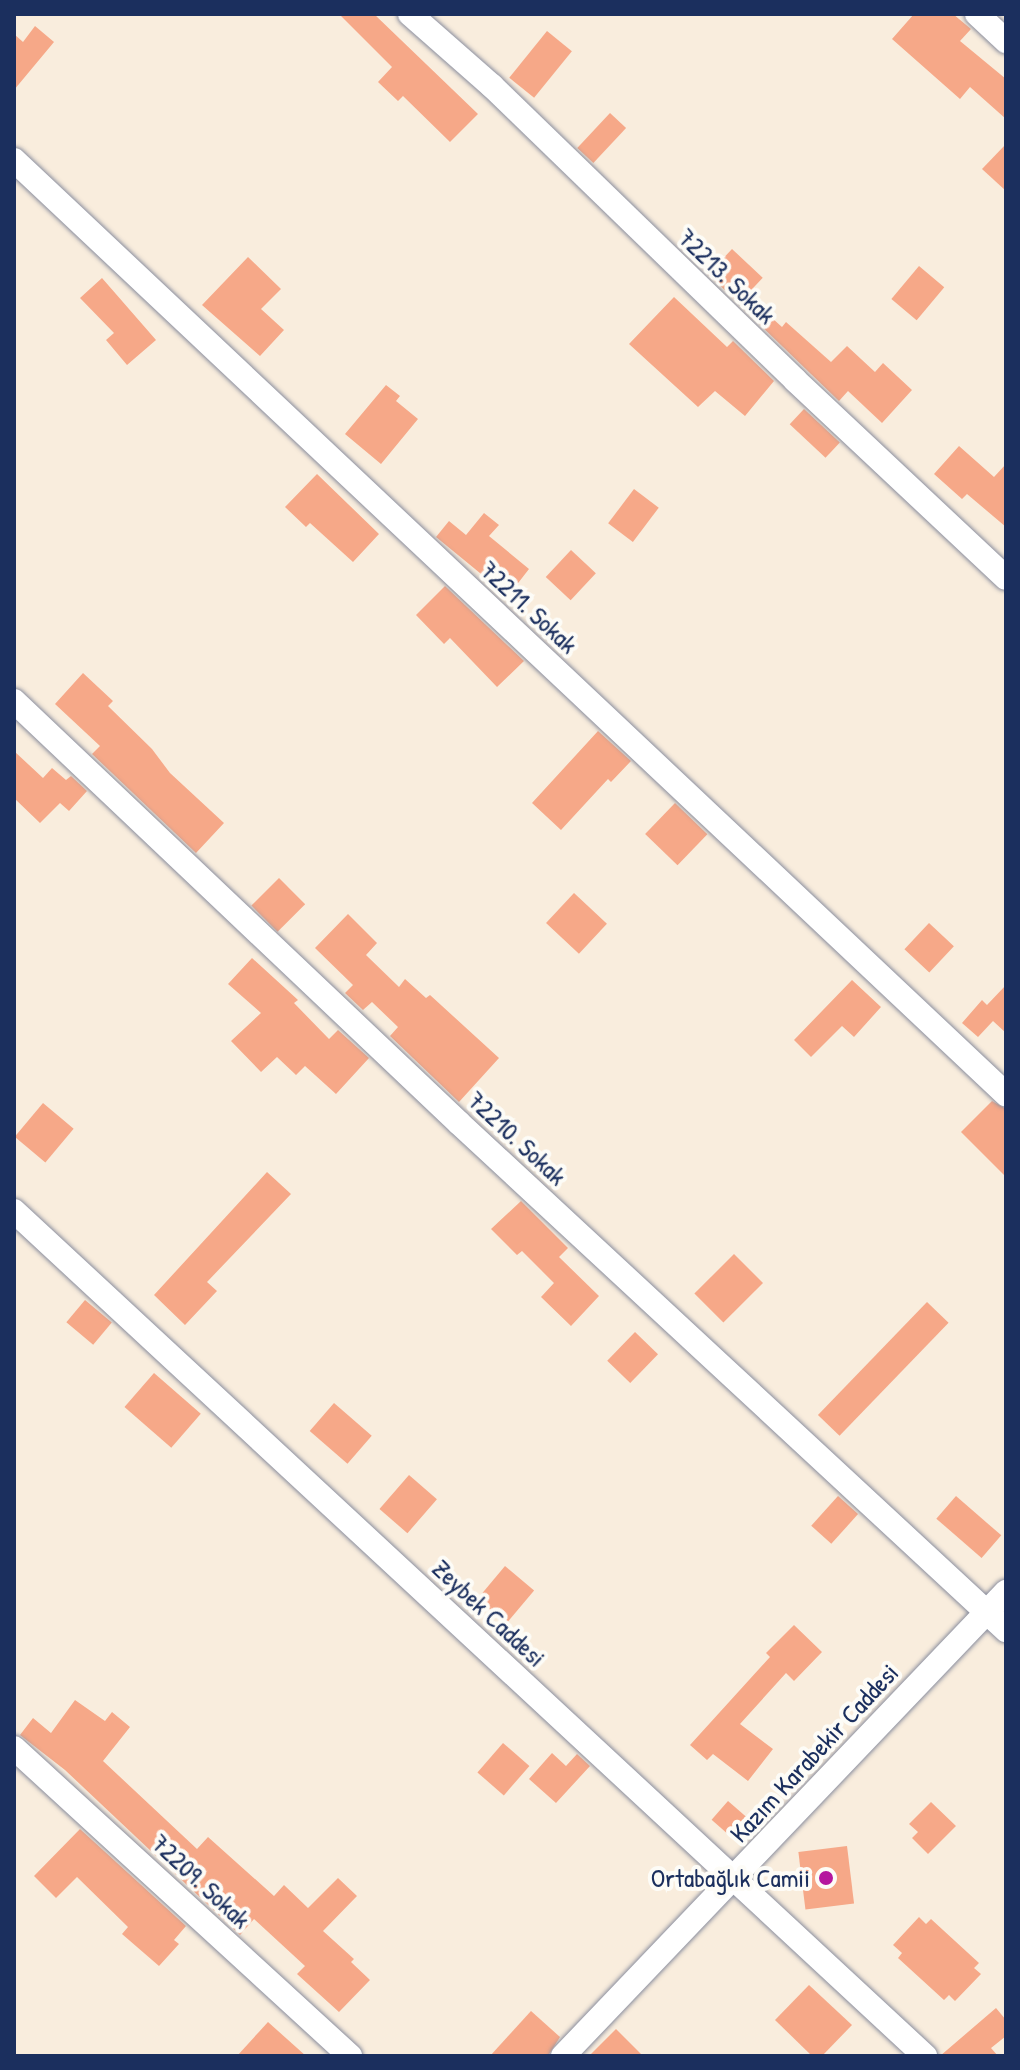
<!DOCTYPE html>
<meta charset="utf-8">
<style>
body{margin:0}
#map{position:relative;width:1020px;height:2070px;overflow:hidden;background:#f9eddd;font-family:"Patrick Hand",sans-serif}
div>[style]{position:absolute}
.building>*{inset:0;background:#f6a888;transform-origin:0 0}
.roads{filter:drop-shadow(0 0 2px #8a8e9e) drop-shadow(0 0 2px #8a8e9e)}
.minor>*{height:24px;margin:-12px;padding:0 12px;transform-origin:12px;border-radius:12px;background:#fff}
.dots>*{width:22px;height:22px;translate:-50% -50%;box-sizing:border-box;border:4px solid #fdfcf7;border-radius:50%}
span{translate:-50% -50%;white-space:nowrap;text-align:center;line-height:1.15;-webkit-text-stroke:8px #fdfcf7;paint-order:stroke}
.street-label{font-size:26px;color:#1b2f5e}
.poi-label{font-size:26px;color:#1b2f5e}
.right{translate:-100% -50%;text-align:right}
.frame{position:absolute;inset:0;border:16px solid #1b2f5e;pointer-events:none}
</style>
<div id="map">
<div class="building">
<div style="clip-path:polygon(339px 14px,374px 14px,478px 114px,450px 142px,403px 96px,398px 101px,378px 82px,392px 67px)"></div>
<div style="clip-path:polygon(914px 14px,953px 14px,971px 29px,960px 41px,1006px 79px,1006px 119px,970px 87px,960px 99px,892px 39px)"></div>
<div style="clip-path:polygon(35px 26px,54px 42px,14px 90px,14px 34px,23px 42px)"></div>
<div style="left:547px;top:31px;width:32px;height:60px;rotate:39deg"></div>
<div style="left:610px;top:113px;width:22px;height:48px;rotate:43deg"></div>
<div style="clip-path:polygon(1006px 144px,1006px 191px,982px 169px)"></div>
<div style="left:732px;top:249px;width:42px;height:35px;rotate:43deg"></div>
<div style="clip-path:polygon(248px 257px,281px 289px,261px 309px,284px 330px,260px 356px,202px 305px)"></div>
<div style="left:919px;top:266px;width:33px;height:43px;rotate:40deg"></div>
<div style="clip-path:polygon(102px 278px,156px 340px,127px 365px,106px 340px,114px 333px,80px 298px)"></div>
<div style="clip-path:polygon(674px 297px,727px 347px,733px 341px,774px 381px,745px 416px,715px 391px,698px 407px,629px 344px)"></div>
<div style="clip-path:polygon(762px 309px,782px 327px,786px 322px,831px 362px,847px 346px,875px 372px,883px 363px,912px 390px,882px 423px,848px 391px,839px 401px,753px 318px)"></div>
<div style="clip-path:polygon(386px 385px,400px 396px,396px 401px,418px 419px,381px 464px,345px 434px)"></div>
<div style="left:804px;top:409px;width:49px;height:21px;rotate:43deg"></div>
<div style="clip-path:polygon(959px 446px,994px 477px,1006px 464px,1006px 527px,967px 494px,962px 499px,934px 474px)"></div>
<div style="clip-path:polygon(317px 474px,379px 534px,353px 562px,310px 523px,306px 527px,285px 507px)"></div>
<div style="left:634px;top:489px;width:31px;height:43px;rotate:37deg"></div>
<div style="clip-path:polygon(484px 513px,499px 525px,489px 536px,529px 569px,508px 596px,436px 537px,449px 521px,466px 535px)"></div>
<div style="left:571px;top:550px;width:34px;height:37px;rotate:43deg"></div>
<div style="clip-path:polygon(445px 586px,524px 661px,497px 687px,450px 638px,444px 644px,416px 615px)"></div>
<div style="clip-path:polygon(83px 673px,113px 701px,108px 706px,152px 749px,170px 773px,224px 823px,196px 853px,92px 754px,100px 746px,55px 704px)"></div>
<div style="clip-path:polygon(598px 731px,631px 761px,611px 782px,608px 779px,561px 830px,532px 803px)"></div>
<div style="clip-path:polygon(14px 751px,43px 778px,52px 768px,66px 780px,71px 776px,87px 791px,69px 811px,60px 803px,40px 823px,14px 798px)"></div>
<div style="left:675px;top:803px;width:45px;height:43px;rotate:44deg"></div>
<div style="left:279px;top:878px;width:37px;height:39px;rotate:45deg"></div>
<div style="left:574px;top:893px;width:45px;height:41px;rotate:43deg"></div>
<div style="clip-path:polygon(348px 914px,377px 943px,366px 955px,399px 987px,405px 979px,426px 998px,430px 995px,499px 1058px,459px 1102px,390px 1036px,398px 1027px,372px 1002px,363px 1010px,345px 993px,353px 985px,315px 948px)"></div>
<div style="left:929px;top:923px;width:34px;height:36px;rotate:43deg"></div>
<div style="clip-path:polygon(252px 958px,298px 1000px,294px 1003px,329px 1039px,338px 1030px,369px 1058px,336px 1094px,305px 1066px,296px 1075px,277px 1057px,261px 1072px,231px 1041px,261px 1013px,228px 984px)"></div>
<div style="clip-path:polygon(852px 980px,881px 1007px,854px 1037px,842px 1026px,811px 1057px,794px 1040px)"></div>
<div style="clip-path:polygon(1006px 985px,1006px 1033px,993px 1021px,978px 1037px,962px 1023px,982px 1000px,987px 1005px)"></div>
<div style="clip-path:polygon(992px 1101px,1006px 1109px,1006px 1177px,961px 1132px)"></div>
<div style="left:43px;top:1103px;width:40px;height:44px;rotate:40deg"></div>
<div style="clip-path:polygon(267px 1172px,291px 1194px,207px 1282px,217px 1291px,185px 1325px,154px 1295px)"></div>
<div style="clip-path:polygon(521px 1201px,568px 1248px,559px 1257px,599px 1296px,571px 1326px,541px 1297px,554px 1283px,522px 1251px,517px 1255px,491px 1229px)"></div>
<div style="left:734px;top:1254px;width:41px;height:56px;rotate:45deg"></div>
<div style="left:85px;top:1300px;width:35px;height:29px;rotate:40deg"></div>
<div style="left:927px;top:1302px;width:30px;height:157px;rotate:44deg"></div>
<div style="left:635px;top:1332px;width:32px;height:40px;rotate:44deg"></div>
<div style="left:154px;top:1373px;width:62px;height:45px;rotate:41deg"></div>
<div style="left:334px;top:1403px;width:50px;height:37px;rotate:41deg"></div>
<div style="left:409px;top:1475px;width:37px;height:45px;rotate:41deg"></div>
<div style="left:838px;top:1496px;width:27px;height:40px;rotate:42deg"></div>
<div style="left:956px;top:1496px;width:60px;height:30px;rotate:41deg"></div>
<div style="left:505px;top:1566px;width:38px;height:43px;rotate:40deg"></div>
<div style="clip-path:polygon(794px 1625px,822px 1652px,794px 1681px,786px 1673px,740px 1724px,773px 1749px,748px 1781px,713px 1754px,707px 1760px,690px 1745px,770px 1657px,766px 1653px)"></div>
<div style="clip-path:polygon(75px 1700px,105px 1721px,112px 1712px,130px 1727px,103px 1761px,197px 1849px,208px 1837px,274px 1896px,284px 1885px,308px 1908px,338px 1878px,357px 1896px,323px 1931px,354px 1959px,351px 1962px,370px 1980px,339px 2012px,297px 1974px,305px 1966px,254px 1919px,240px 1935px,65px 1770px,20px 1735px,33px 1718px,51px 1733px)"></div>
<div style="left:503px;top:1743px;width:35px;height:39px;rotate:41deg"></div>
<div style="clip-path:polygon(552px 1753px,566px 1766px,577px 1754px,590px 1766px,556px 1803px,529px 1779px)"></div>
<div style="left:728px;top:1801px;width:29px;height:25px;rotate:41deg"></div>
<div style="clip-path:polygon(931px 1802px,956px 1826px,928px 1854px,912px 1838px,918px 1832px,909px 1824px)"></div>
<div style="clip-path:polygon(80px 1829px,186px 1926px,174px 1940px,179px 1944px,159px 1966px,122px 1934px,128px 1927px,77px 1877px,56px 1898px,34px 1876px)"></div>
<div style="left:847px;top:1846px;width:58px;height:49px;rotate:83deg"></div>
<div style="clip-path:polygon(919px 1917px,926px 1924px,931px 1919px,979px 1963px,974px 1968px,981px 1974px,955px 2001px,949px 1995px,944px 2000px,898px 1958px,902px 1953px,893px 1945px)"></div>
<div style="clip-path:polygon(809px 1985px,852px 2025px,822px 2056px,812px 2056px,775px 2020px)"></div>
<div style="clip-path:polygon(996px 2008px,1006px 2020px,1006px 2036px,991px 2048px,998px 2056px,940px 2056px)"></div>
<div style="clip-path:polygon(531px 2011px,560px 2037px,548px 2056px,490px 2056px)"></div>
<div style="clip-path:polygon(268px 2022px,306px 2056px,237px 2056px)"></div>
<div style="clip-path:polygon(616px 2029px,643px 2056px,589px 2056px)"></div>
</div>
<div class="roads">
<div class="minor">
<div style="left:410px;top:14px;width:109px;rotate:41.3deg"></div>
<div style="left:492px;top:86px;width:422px;rotate:44.1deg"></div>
<div style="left:795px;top:380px;width:289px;rotate:43.2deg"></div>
<div style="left:977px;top:14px;width:40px;rotate:43deg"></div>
<div style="left:14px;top:160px;width:1363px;rotate:43.28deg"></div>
<div style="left:14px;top:701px;width:613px;rotate:43.48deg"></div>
<div style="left:459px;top:1123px;width:746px;rotate:42.83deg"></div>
<div style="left:14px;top:1211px;width:1243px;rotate:42.85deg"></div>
<div style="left:14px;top:1748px;width:456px;rotate:42.5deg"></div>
<div style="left:563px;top:2056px;width:642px;rotate:-46.33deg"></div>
</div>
</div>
<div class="dots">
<div style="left:826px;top:1878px;background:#b5179e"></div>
</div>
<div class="street-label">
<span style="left:727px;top:276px;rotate:44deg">72213. Sokak</span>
<span style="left:529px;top:607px;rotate:43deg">72211. Sokak</span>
<span style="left:517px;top:1138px;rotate:43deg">72210. Sokak</span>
<span style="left:489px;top:1613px;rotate:43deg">Zeybek Caddesi</span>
<span style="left:814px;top:1753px;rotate:-47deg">Kazım Karabekir Caddesi</span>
<span style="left:201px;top:1881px;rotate:43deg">72209. Sokak</span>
</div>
<div class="poi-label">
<span class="right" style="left:810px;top:1878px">Ortabağlık Camii</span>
</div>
<div class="frame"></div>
</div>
